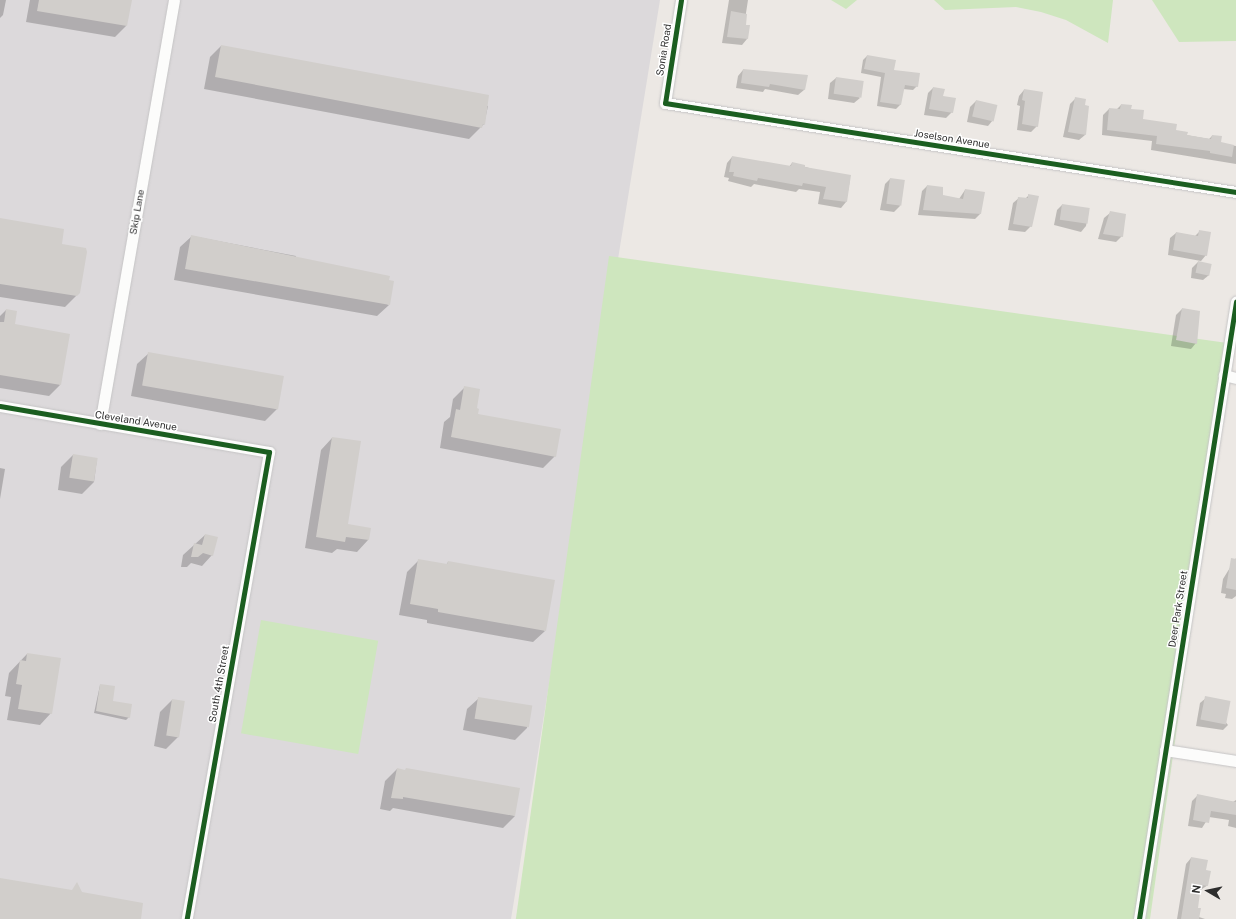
<!DOCTYPE html>
<style>
body{margin:0}
#map{position:relative;width:1236px;height:919px;overflow:hidden;background:#ece8e4;font-family:"Public Sans",sans-serif}
div>[style]{position:absolute}
.industrial>*{inset:0;background:#dcd9db}
.green>*{inset:0;background:#cee6be;transform-origin:0 0}
.shadow>*{inset:0;background:#0003}
.building>*{inset:0;background:#d1cecb;transform-origin:0 0}
.roads{filter:drop-shadow(0 0 1px #c5c4c5) drop-shadow(0 0 1px #c5c4c5)}
.minor>*{height:11px;margin:-5.5px;padding:0 5.5px;transform-origin:5.5px;border-radius:5.5px;background:#fcfcfb}
.cycleway>*{height:5px;margin:-2.5px;padding:0 2.5px;transform-origin:2.5px;border-radius:2.5px;background:#1b5e20}
span{translate:-50% -50%;white-space:nowrap;text-align:center;line-height:1.15;-webkit-text-stroke:3px #fff;paint-order:stroke}
.street-label{font-size:10px;color:#2e2e2e}
.north{position:absolute;left:1188px;top:871px;width:40px;height:40px;-webkit-text-stroke:3px #fff;paint-order:stroke;rotate:279deg;font-size:11px;font-weight:700;line-height:16px;text-align:center;color:#2e2e2e}
.north::after{content:'';display:block;margin:auto;width:14px;height:18px;background:#2e2e2e;clip-path:polygon(50% 0,100% 100%,50% 72%,0 100%)}
</style>
<div id="map">
<div class="industrial">
<div style="clip-path:polygon(0 0,660px 0,511px 919px,0 919px)"></div>
</div>
<div class="green">
<div style="clip-path:polygon(831px 0,857px 0,846px 9px)"></div>
<div style="clip-path:polygon(934px 0,1113px 0,1108px 43px,1066px 20px,1041px 12px,1016px 7px,945px 10px)"></div>
<div style="clip-path:polygon(1152px 0,1236px 0,1236px 41px,1179px 42px)"></div>
<div style="left:609px;top:256px;width:628px;height:670px;rotate:8deg"></div>
<div style="left:261px;top:620px;width:119px;height:115px;rotate:10deg"></div>
</div>
<div class="shadow">
<div style="clip-path:polygon(0 0,6px 0,3px 15px,0 18px)"></div>
<div style="clip-path:polygon(30px 0,130px 0,126px 26px,115px 37px,26px 22px)"></div>
<div style="clip-path:polygon(729px 0,748px 0,744px 26px,749px 26px,747px 39px,742px 45px,722px 43px)"></div>
<div style="clip-path:polygon(221px 46px,488px 106px,484px 124px,469px 139px,204px 89px,210px 57px)"></div>
<div style="clip-path:polygon(867px 56px,917px 86px,913px 90px,903px 89px,900px 105px,896px 109px,877px 106px,881px 77px,861px 73px,863px 60px)"></div>
<div style="clip-path:polygon(743px 70px,807px 76px,804px 90px,798px 95px,765px 89px,763px 92px,736px 88px,738px 76px)"></div>
<div style="clip-path:polygon(836px 78px,860px 98px,854px 103px,828px 99px,830px 83px)"></div>
<div style="clip-path:polygon(933px 88px,952px 112px,946px 118px,924px 115px,928px 93px)"></div>
<div style="clip-path:polygon(1024px 90px,1037px 126px,1031px 132px,1017px 130px,1020px 106px,1017px 105px,1019px 96px)"></div>
<div style="clip-path:polygon(1076px 98px,1088px 110px,1085px 135px,1079px 140px,1063px 137px,1070px 104px)"></div>
<div style="clip-path:polygon(976px 101px,993px 120px,988px 126px,967px 122px,970px 107px)"></div>
<div style="clip-path:polygon(1121px 105px,1142px 120px,1186px 135px,1209px 139px,1212px 136px,1220px 143px,1236px 146px,1236px 164px,1151px 150px,1152px 141px,1102px 135px,1103px 115px,1109px 109px,1116px 110px)"></div>
<div style="clip-path:polygon(732px 157px,789px 167px,792px 163px,850px 180px,846px 202px,841px 208px,818px 204px,820px 192px,799px 189px,796px 192px,754px 184px,751px 187px,728px 181px,729px 178px,724px 177px,727px 163px)"></div>
<div style="clip-path:polygon(890px 179px,900px 206px,894px 212px,880px 210px,885px 184px)"></div>
<div style="clip-path:polygon(927px 186px,942px 196px,959px 199px,965px 190px,981px 213px,975px 219px,918px 215px,922px 191px)"></div>
<div style="clip-path:polygon(1029px 195px,1031px 226px,1025px 232px,1008px 230px,1013px 203px,1019px 198px,1025px 199px)"></div>
<div style="clip-path:polygon(1062px 205px,1089px 209px,1086px 226px,1081px 232px,1054px 225px,1057px 210px)"></div>
<div style="clip-path:polygon(1110px 213px,1122px 236px,1116px 242px,1098px 239px,1104px 218px)"></div>
<div style="clip-path:polygon(0 219px,60px 245px,79px 293px,65px 307px,0 297px)"></div>
<div style="clip-path:polygon(1200px 231px,1206px 255px,1201px 261px,1168px 255px,1170px 238px,1176px 233px,1195px 236px)"></div>
<div style="clip-path:polygon(192px 236px,296px 256px,295px 259px,389px 305px,377px 316px,174px 280px,180px 247px)"></div>
<div style="clip-path:polygon(1198px 262px,1209px 275px,1203px 280px,1191px 278px,1192px 268px)"></div>
<div style="clip-path:polygon(1182px 309px,1196px 343px,1191px 349px,1171px 346px,1176px 315px)"></div>
<div style="clip-path:polygon(6px 310px,14px 325px,60px 385px,49px 396px,0 388px,0 316px)"></div>
<div style="clip-path:polygon(149px 353px,277px 409px,265px 421px,131px 396px,137px 364px)"></div>
<div style="clip-path:polygon(465px 387px,477px 414px,555px 456px,543px 468px,440px 448px,444px 422px,450px 417px,453px 399px)"></div>
<div style="clip-path:polygon(332px 438px,347px 525px,370px 529px,368px 540px,357px 552px,337px 549px,332px 553px,305px 548px,321px 450px)"></div>
<div style="clip-path:polygon(73px 455px,97px 459px,94px 482px,82px 494px,58px 490px,61px 467px)"></div>
<div style="clip-path:polygon(0 468px,5px 469px,0 499px)"></div>
<div style="clip-path:polygon(205px 535px,212px 555px,202px 566px,191px 563px,187px 567px,181px 567px,183px 555px)"></div>
<div style="clip-path:polygon(1236px 558px,1236px 596px,1232px 599px,1225px 598px,1226px 594px,1221px 593px,1223px 579px)"></div>
<div style="clip-path:polygon(419px 560px,446px 565px,448px 562px,545px 631px,533px 642px,427px 623px,427px 620px,399px 615px,407px 572px)"></div>
<div style="clip-path:polygon(27px 654px,51px 713px,40px 725px,7px 720px,11px 697px,5px 696px,9px 673px)"></div>
<div style="clip-path:polygon(100px 685px,111px 702px,129px 717px,126px 720px,94px 713px)"></div>
<div style="clip-path:polygon(479px 698px,531px 707px,527px 728px,515px 740px,463px 730px,467px 709px)"></div>
<div style="clip-path:polygon(1206px 698px,1228px 725px,1223px 730px,1196px 726px,1200px 703px)"></div>
<div style="clip-path:polygon(172px 700px,184px 702px,178px 737px,166px 749px,154px 746px,160px 712px)"></div>
<div style="clip-path:polygon(397px 769px,404px 771px,515px 816px,503px 828px,393px 808px,390px 811px,380px 809px,385px 781px)"></div>
<div style="clip-path:polygon(1198px 795px,1233px 802px,1236px 800px,1236px 828px,1228px 826px,1229px 820px,1209px 817px,1202px 828px,1188px 826px,1192px 801px)"></div>
<div style="clip-path:polygon(1191px 858px,1205px 871px,1208px 885px,1199px 891px,1196px 908px,1199px 917px,1205px 919px,1177px 919px,1186px 864px)"></div>
</div>
<div class="building">
<div style="clip-path:polygon(39px 0,132px 0,127px 26px,37px 11px)"></div>
<div style="clip-path:polygon(731px 11px,747px 14px,746px 25px,750px 25px,748px 39px,727px 37px)"></div>
<div style="clip-path:polygon(221px 45px,489px 95px,485px 125px,483px 124px,482px 128px,215px 77px)"></div>
<div style="clip-path:polygon(867px 55px,896px 60px,894px 70px,920px 73px,918px 87px,905px 85px,901px 105px,880px 102px,885px 73px,864px 69px)"></div>
<div style="clip-path:polygon(743px 69px,808px 75px,805px 90px,770px 84px,769px 87px,741px 83px)"></div>
<div style="left:836px;top:77px;width:28px;height:17px;rotate:8deg"></div>
<div style="clip-path:polygon(933px 87px,945px 89px,943px 96px,956px 98px,953px 113px,929px 109px)"></div>
<div style="clip-path:polygon(1024px 89px,1043px 92px,1038px 127px,1022px 124px,1025px 101px,1022px 100px)"></div>
<div style="clip-path:polygon(1075px 97px,1086px 99px,1085px 105px,1089px 106px,1086px 135px,1068px 132px)"></div>
<div style="left:976px;top:100px;width:22px;height:17px;rotate:13deg"></div>
<div style="clip-path:polygon(1121px 104px,1132px 105px,1131px 109px,1144px 110px,1143px 119px,1177px 124px,1176px 130px,1188px 132px,1187px 135px,1211px 139px,1212px 135px,1222px 136px,1221px 142px,1234px 145px,1232px 157px,1210px 153px,1210px 151px,1156px 144px,1157px 136px,1107px 130px,1109px 108px,1120px 109px)"></div>
<div style="clip-path:polygon(732px 156px,791px 166px,792px 162px,805px 165px,805px 167px,851px 175px,847px 202px,823px 199px,826px 187px,803px 183px,802px 186px,758px 178px,757px 181px,733px 176px,734px 172px,729px 172px)"></div>
<div style="left:890px;top:178px;width:15px;height:26px;rotate:8deg"></div>
<div style="clip-path:polygon(927px 185px,943px 187px,943px 195px,963px 199px,965px 189px,985px 192px,981px 214px,923px 210px)"></div>
<div style="clip-path:polygon(1028px 194px,1039px 196px,1032px 227px,1013px 224px,1018px 197px,1028px 198px)"></div>
<div style="left:1062px;top:204px;width:28px;height:16px;rotate:8deg"></div>
<div style="clip-path:polygon(1110px 211px,1126px 214px,1123px 237px,1103px 234px)"></div>
<div style="clip-path:polygon(0 218px,64px 229px,62px 244px,86px 248px,87px 252px,80px 293px,77px 296px,0 284px)"></div>
<div style="clip-path:polygon(1199px 230px,1211px 232px,1207px 256px,1173px 250px,1176px 232px,1198px 236px)"></div>
<div style="clip-path:polygon(191px 235px,390px 276px,389px 280px,394px 281px,390px 305px,185px 269px)"></div>
<div style="left:1198px;top:261px;width:14px;height:12px;rotate:12deg"></div>
<div style="clip-path:polygon(1182px 308px,1200px 311px,1197px 344px,1176px 340px)"></div>
<div style="clip-path:polygon(6px 309px,17px 311px,15px 324px,70px 334px,61px 385px,0 375px,0 322px,4px 322px)"></div>
<div style="left:148px;top:352px;width:138px;height:34px;rotate:10deg"></div>
<div style="clip-path:polygon(464px 386px,480px 389px,477px 408px,479px 409px,478px 414px,561px 429px,556px 457px,451px 437px,456px 409px,460px 410px)"></div>
<div style="clip-path:polygon(332px 437px,361px 441px,348px 524px,371px 528px,369px 540px,346px 537px,345px 542px,316px 537px)"></div>
<div style="left:73px;top:454px;width:25px;height:24px;rotate:9deg"></div>
<div style="clip-path:polygon(205px 534px,218px 537px,213px 556px,203px 553px,198px 557px,191px 557px,194px 543px,202px 545px)"></div>
<div style="clip-path:polygon(1231px 558px,1236px 559px,1236px 590px,1226px 588px)"></div>
<div style="clip-path:polygon(418px 559px,447px 564px,448px 561px,555px 580px,546px 631px,438px 612px,438px 609px,410px 604px)"></div>
<div style="clip-path:polygon(27px 653px,61px 658px,52px 714px,18px 709px,22px 685px,16px 684px,20px 660px,26px 661px)"></div>
<div style="clip-path:polygon(100px 684px,115px 686px,113px 701px,132px 704px,130px 718px,96px 711px)"></div>
<div style="left:1205px;top:696px;width:26px;height:24px;rotate:11deg"></div>
<div style="left:478px;top:697px;width:55px;height:22px;rotate:9deg"></div>
<div style="left:172px;top:699px;width:13px;height:37px;rotate:9deg"></div>
<div style="clip-path:polygon(397px 768px,405px 770px,406px 768px,520px 788px,515px 816px,403px 797px,403px 799px,391px 798px)"></div>
<div style="clip-path:polygon(1197px 794px,1236px 802px,1236px 815px,1211px 811px,1209px 823px,1193px 820px)"></div>
<div style="clip-path:polygon(1191px 857px,1208px 860px,1206px 870px,1211px 871px,1208px 886px,1201px 885px,1198px 908px,1201px 908px,1199px 919px,1181px 919px)"></div>
<div style="clip-path:polygon(0 878px,72px 890px,77px 882px,82px 892px,143px 903px,141px 919px,0 919px)"></div>
</div>
<div class="roads">
<div class="minor">
<div style="left:681px;top:0;width:104px;rotate:98.8deg"></div>
<div style="left:665px;top:103px;width:578px;rotate:8.86deg"></div>
<div style="left:1224px;top:375px;width:12px;rotate:14deg"></div>
<div style="left:0;top:406px;width:273px;rotate:9.7deg"></div>
<div style="left:269px;top:452px;width:474px;rotate:100deg"></div>
<div style="left:100px;top:424px;width:430px;rotate:-80.1deg"></div>
<div style="left:1165px;top:750px;width:72px;rotate:8.8deg"></div>
<div style="left:1139px;top:919px;width:625px;rotate:-81.07deg"></div>
</div>
</div>
<div class="cycleway">
<div style="left:681px;top:0;width:104px;rotate:98.8deg"></div>
<div style="left:665px;top:103px;width:578px;rotate:8.86deg"></div>
<div style="left:0;top:406px;width:273px;rotate:9.7deg"></div>
<div style="left:269px;top:452px;width:474px;rotate:100deg"></div>
<div style="left:1139px;top:919px;width:625px;rotate:-81.07deg"></div>
</div>
<div class="street-label">
<span style="left:664px;top:50px;rotate:-81deg">Sonia Road</span>
<span style="left:952px;top:139px;rotate:9deg">Joselson Avenue</span>
<span style="left:137px;top:212px;rotate:-80deg">Skip Lane</span>
<span style="left:136px;top:421px;rotate:9deg">Cleveland Avenue</span>
<span style="left:1178px;top:609px;rotate:-81deg">Deer Park Street</span>
<span style="left:219px;top:684px;rotate:-80deg">South 4th Street</span>
</div>
<div class="north">N</div>
</div>
